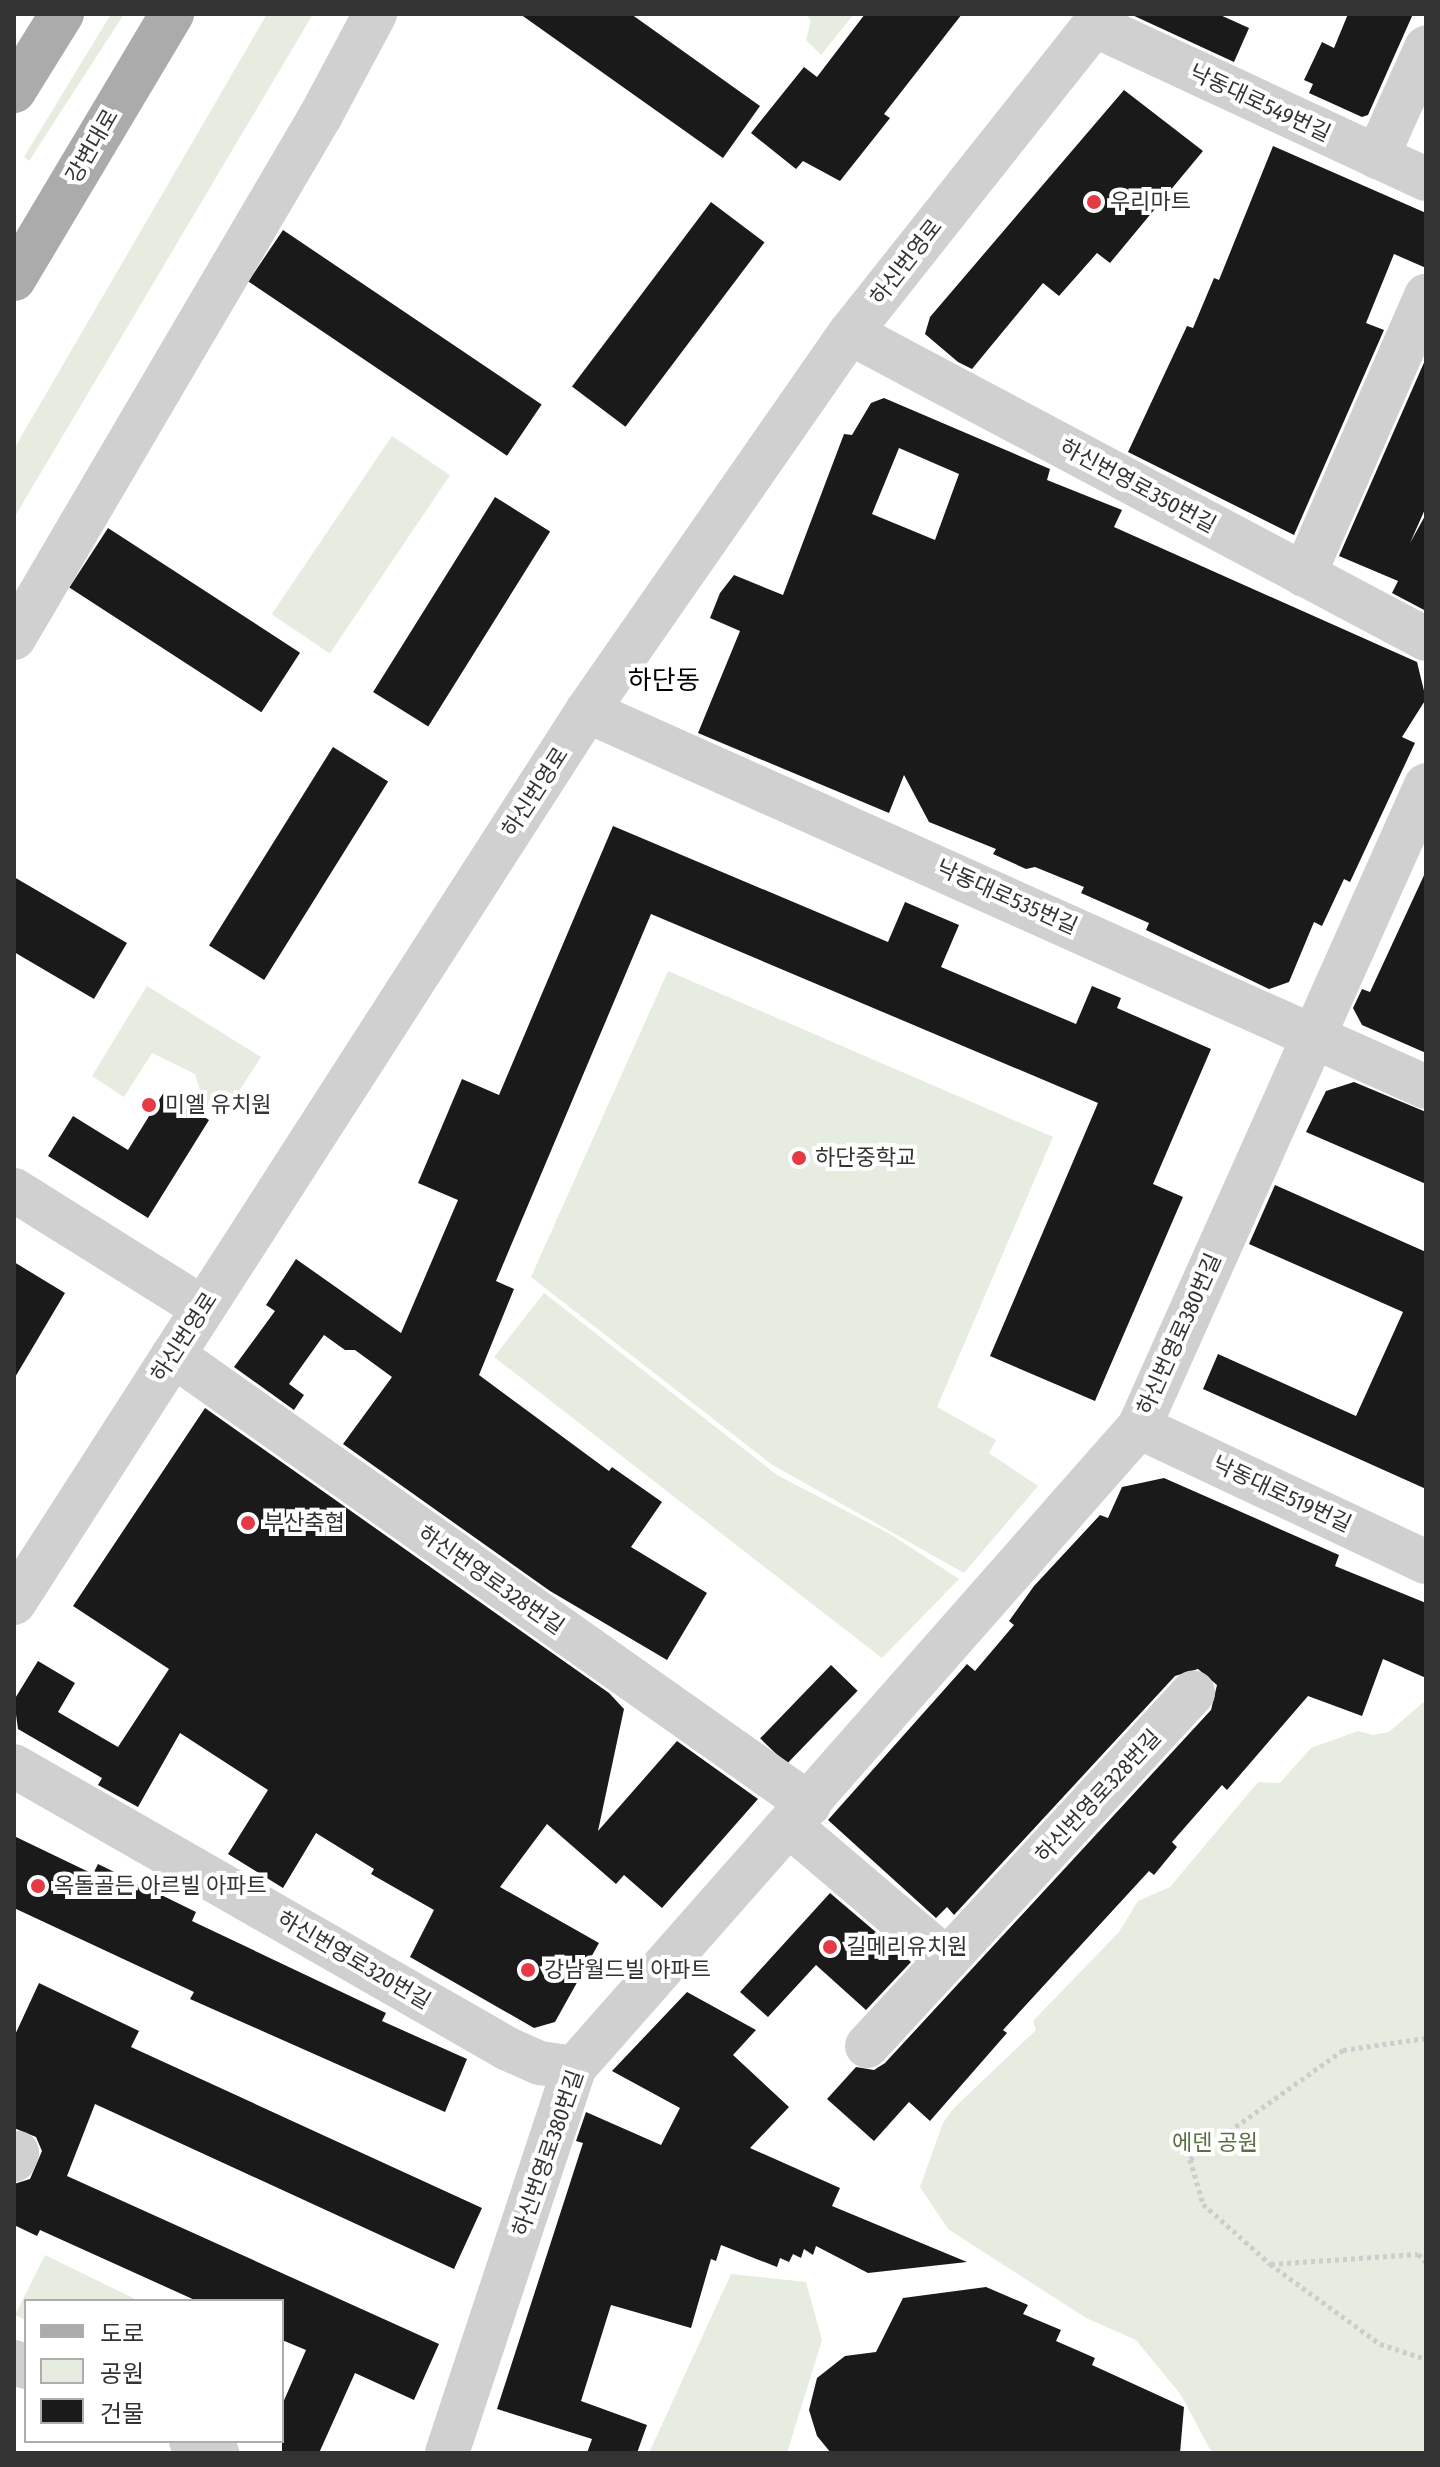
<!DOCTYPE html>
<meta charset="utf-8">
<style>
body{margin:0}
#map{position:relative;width:1440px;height:2467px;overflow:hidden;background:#fff;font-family:"Fira Sans Condensed","Noto Sans KR",sans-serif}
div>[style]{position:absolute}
.green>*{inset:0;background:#e6ecdf;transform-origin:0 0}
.building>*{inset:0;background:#1a1a1a;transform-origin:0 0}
.path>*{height:5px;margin-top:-2.5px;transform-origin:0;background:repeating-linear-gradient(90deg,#cdcdcd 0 4px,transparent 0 8px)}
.minor>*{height:44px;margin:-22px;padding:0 22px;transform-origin:22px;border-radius:22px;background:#d0d0d0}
.major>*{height:44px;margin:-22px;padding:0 22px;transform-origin:22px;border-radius:22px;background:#ababab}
.dots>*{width:22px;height:22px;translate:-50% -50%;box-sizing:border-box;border:4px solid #fff;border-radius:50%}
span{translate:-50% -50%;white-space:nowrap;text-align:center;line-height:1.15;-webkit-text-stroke:8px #fff;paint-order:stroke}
.street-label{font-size:22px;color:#333}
.poi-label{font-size:22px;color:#333}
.left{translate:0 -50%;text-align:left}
.park-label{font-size:22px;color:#56703f}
.quarter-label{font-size:26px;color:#000}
.frame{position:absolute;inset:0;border:16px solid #333;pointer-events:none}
.legend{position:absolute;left:24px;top:2299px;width:260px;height:144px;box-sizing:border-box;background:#fff;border:2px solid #adadad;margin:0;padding:10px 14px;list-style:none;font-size:24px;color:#333}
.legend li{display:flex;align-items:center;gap:16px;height:40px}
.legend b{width:40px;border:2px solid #adadad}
</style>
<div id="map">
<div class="green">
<div style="clip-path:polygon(111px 14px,124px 14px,29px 161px,24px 157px)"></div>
<div style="clip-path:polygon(267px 14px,313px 14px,14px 518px,14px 449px)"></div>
<div style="clip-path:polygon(806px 14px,854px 14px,821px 55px,806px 40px,811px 21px)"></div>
<div style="left:392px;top:436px;width:70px;height:215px;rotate:34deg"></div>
<div style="clip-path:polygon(668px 971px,1053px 1137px,937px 1407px,996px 1440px,989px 1453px,1038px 1486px,964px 1573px,771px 1464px,531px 1277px)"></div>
<div style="clip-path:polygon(147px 986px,261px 1057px,228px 1108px,205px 1105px,195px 1074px,152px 1053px,124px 1097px,92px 1076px)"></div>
<div style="clip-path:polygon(544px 1293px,777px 1475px,890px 1534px,959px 1579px,882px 1658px,494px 1357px)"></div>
<div style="clip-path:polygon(1426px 1700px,1426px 2453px,1212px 2453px,1181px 2395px,1136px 2340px,1086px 2318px,948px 2229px,920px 2187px,943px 2123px,954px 2108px,1036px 2030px,1033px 2021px,1119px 1932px,1138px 1901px,1170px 1887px,1258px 1782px,1280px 1783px,1311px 1748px,1358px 1731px,1373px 1735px,1389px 1732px)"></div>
<div style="clip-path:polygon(45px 2255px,139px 2301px,26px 2301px,26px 2320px,15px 2315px)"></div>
<div style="clip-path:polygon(731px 2274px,806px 2282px,822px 2340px,787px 2453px,649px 2453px)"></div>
</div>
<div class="building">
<div style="clip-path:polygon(520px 14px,631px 14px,760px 106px,723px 158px)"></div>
<div style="clip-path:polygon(865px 14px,962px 14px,884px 114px,890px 118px,840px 181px,803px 161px,796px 169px,751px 133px,804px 67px,817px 77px)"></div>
<div style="clip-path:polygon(1130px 14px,1218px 14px,1249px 28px,1234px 62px)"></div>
<div style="clip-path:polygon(1348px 14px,1413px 14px,1368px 115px,1362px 117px,1309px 93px,1313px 84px,1304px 80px,1322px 42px,1334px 48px)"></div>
<div style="clip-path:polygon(1124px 90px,1203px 151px,1110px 263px,1097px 253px,1059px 296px,1043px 283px,972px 369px,958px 362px,925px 334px,930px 317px)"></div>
<div style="clip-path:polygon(1273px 146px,1426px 213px,1426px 268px,1394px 254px,1366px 323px,1384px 330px,1294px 535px,1128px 452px,1187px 326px,1193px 328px,1214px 278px,1219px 280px)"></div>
<div style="left:711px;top:202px;width:67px;height:231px;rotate:37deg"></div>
<div style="left:283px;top:230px;width:312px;height:62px;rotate:34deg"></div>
<div style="clip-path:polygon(1426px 358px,1426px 507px,1410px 543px,1426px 514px,1426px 611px,1392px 593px,1398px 581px,1339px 556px)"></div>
<div style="clip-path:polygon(evenodd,884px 398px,1050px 469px,1047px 480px,1122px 510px,1114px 527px,1417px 662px,1426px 699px,1402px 737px,1415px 743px,1350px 882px,1344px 879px,1322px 926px,1314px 922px,1289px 982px,1269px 989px,1146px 930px,1149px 923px,1081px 893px,1084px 887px,1035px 867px,1026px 869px,993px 854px,996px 849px,929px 822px,904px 775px,889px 813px,698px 733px,740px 631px,710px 618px,720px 593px,734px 575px,783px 595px,844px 434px,852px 435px,871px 403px,884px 398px,899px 448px,959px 474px,935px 540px,872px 514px,899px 448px)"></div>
<div style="left:495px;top:497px;width:65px;height:230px;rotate:32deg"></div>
<div style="left:108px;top:528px;width:229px;height:71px;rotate:33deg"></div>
<div style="left:333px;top:747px;width:65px;height:234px;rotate:32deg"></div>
<div style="clip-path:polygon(613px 826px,888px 942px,905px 902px,959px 925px,941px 967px,1076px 1024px,1092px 986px,1121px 998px,1117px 1008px,1211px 1049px,1153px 1184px,1183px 1197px,1095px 1401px,990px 1356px,1098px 1103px,651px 914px,496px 1281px,514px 1289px,479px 1375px,609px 1471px,612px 1467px,662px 1502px,631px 1547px,707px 1593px,667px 1660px,550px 1591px,343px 1444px,392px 1377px,355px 1350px,345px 1350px,324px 1335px,289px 1384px,304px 1395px,294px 1410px,234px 1367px,275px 1311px,266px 1305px,296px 1259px,401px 1333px,458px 1200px,418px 1183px,462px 1079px,499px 1095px)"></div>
<div style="clip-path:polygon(1426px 871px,1426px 1053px,1362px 1025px,1353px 1008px,1362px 989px,1370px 992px)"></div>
<div style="clip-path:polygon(14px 877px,127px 943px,94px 999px,14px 952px)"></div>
<div style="clip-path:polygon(1354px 1082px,1426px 1112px,1426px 1184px,1306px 1132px,1326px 1091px)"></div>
<div style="clip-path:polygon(164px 1092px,209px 1120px,148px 1218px,48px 1156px,73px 1116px,128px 1150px)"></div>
<div style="clip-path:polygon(1275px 1185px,1426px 1252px,1426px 1489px,1203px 1389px,1218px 1354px,1356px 1416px,1403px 1312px,1249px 1244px)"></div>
<div style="clip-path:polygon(14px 1262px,65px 1293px,14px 1379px)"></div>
<div style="clip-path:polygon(205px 1408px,609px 1693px,624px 1709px,598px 1831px,677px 1741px,758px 1799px,662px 1908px,624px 1875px,616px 1884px,547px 1824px,500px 1887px,599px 1943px,555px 2022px,534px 2028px,410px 1957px,434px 1910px,371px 1874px,374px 1869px,316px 1833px,283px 1888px,228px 1854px,268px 1790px,180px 1733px,138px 1807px,98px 1785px,102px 1778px,18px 1729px,14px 1700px,38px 1661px,75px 1683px,58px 1712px,118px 1747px,169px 1669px,73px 1606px)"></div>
<div style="clip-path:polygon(1164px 1478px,1339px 1555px,1335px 1566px,1426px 1603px,1426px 1678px,1383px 1659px,1362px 1716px,1308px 1696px,1227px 1790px,1222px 1785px,1172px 1842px,1177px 1847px,1154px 1875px,1149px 1871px,1003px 2030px,1007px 2033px,930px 2121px,909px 2102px,874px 2141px,827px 2099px,856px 2067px,874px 2070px,885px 2063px,1211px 1710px,1217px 1685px,1198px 1669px,1175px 1676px,954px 1915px,947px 1907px,936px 1918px,828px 1820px,967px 1664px,975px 1671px,1014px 1625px,1009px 1621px,1034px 1586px,1100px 1515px,1108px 1518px,1122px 1487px)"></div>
<div style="left:831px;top:1665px;width:37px;height:102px;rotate:44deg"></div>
<div style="clip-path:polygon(14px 1836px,93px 1874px,98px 1864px,196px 1912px,192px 1921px,386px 2013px,382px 2021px,467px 2059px,445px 2112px,190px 1999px,194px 1992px,14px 1908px)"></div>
<div style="clip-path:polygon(830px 1893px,911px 1962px,866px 2010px,816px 1965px,768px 2017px,740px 1992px)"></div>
<div style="clip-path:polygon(39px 1983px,139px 2031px,131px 2047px,482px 2208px,454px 2269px,95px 2104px,67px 2176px,439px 2344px,414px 2400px,355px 2373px,319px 2453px,282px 2453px,282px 2405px,306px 2350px,282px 2340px,282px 2301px,197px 2301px,40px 2230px,37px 2236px,14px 2225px,14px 2184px,30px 2179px,42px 2151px,36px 2137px,14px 2128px,14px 2037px)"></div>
<div style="clip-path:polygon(687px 1992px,756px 2030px,733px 2055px,789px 2107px,750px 2148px,840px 2188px,832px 2206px,967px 2262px,868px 2273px,816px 2246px,813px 2255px,804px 2249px,801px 2258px,793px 2254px,789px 2262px,780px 2258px,777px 2267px,721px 2245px,716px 2261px,711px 2259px,691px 2328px,611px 2305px,581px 2401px,647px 2425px,637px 2453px,587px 2453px,592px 2439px,497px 2409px,583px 2143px,576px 2141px,586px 2112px,661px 2145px,680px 2108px,612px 2071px)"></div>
<div style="clip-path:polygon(986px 2287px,1028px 2305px,1023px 2314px,1061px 2330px,1056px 2341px,1095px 2358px,1092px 2365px,1184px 2407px,1180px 2453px,831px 2453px,817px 2436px,809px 2410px,817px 2378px,845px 2356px,876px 2352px,903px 2298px)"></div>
</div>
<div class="path">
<div style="left:1426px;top:2038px;width:84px;rotate:171.8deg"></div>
<div style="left:1343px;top:2050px;width:188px;rotate:144.5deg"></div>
<div style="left:1190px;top:2159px;width:47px;rotate:73.9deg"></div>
<div style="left:1203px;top:2204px;width:90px;rotate:41.8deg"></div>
<div style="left:1270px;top:2264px;width:136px;rotate:36deg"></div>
<div style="left:1380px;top:2344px;width:48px;rotate:18.1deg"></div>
<div style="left:1271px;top:2264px;width:147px;rotate:-3.9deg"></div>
<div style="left:1418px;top:2254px;width:11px;rotate:45deg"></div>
</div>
<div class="minor">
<div style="left:1094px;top:25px;width:366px;rotate:24.9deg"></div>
<div style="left:1377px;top:157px;width:120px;rotate:-65.8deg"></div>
<div style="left:850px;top:333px;width:652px;rotate:27.98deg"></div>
<div style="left:1304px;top:575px;width:305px;rotate:-66.4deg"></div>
<div style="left:14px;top:638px;width:606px;rotate:-59.59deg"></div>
<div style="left:321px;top:115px;width:115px;rotate:-61.9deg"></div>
<div style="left:587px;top:711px;width:919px;rotate:24.14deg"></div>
<div style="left:14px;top:1190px;width:223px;rotate:32deg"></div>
<div style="left:173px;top:1355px;width:779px;rotate:35.22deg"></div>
<div style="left:1139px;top:1427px;width:317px;rotate:25.2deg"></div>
<div style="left:14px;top:1603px;width:1060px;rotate:-57.28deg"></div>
<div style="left:587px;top:711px;width:460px;rotate:-55.2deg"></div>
<div style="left:850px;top:333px;width:407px;rotate:-51.6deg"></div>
<div style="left:14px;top:1766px;width:569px;rotate:29.81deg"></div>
<div style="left:508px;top:2049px;width:35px;rotate:24deg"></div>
<div style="left:540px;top:2063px;width:34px;rotate:8deg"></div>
<div style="left:790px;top:1826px;width:205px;rotate:40.4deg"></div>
<div style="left:867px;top:2046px;width:481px;rotate:-47.3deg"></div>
<div style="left:14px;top:2160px;width:8px;rotate:-67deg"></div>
<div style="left:14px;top:2362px;width:13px;rotate:23deg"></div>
<div style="left:191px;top:2441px;width:29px;rotate:25deg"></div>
<div style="left:447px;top:2453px;width:405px;rotate:-71.7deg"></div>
<div style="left:574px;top:2068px;width:854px;rotate:-48.61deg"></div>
<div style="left:1139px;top:1427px;width:703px;rotate:-65.91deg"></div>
</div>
<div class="major">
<div style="left:14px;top:91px;width:91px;rotate:-58.1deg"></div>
<div style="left:14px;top:279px;width:309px;rotate:-59.2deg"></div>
</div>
<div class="dots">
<div style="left:1094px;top:202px;background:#e63946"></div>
<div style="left:149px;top:1105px;background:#e63946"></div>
<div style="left:799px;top:1158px;background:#e63946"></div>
<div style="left:248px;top:1523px;background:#e63946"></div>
<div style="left:38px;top:1886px;background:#e63946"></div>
<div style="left:830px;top:1947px;background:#e63946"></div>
<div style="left:528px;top:1970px;background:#e63946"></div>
</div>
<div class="street-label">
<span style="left:1260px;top:103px;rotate:25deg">낙동대로549번길</span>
<span style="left:92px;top:146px;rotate:-60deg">강변대로</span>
<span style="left:906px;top:262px;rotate:-52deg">하신번영로</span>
<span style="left:1138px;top:486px;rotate:28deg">하신번영로350번길</span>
<span style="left:535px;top:792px;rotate:-57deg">하신번영로</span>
<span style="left:1007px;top:897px;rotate:24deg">낙동대로535번길</span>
<span style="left:1179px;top:1334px;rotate:-66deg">하신번영로380번길</span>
<span style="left:184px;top:1337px;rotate:-57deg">하신번영로</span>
<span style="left:1282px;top:1494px;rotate:25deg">낙동대로519번길</span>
<span style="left:491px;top:1580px;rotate:35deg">하신번영로328번길</span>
<span style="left:1098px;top:1796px;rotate:-47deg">하신번영로328번길</span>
<span style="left:354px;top:1960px;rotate:30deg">하신번영로320번길</span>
<span style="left:548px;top:2153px;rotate:-71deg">하신번영로380번길</span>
</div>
<div class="poi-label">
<span class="left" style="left:1110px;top:202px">우리마트</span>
<span class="left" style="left:165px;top:1105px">미엘 유치원</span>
<span class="left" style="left:815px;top:1158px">하단중학교</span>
<span class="left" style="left:264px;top:1523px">부산축협</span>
<span class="left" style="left:54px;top:1886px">옥돌골든 아르빌 아파트</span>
<span class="left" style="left:846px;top:1947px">길메리유치원</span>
<span class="left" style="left:544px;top:1970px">강남월드빌 아파트</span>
</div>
<div class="park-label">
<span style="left:1215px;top:2143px">에덴 공원</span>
</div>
<div class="quarter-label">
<span style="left:664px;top:681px">하단동</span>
</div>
<div class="frame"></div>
<ul class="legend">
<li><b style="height:10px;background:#ababab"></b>도로</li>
<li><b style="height:22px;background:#e6ecdf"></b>공원</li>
<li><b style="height:22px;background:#1a1a1a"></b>건물</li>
</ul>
</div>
